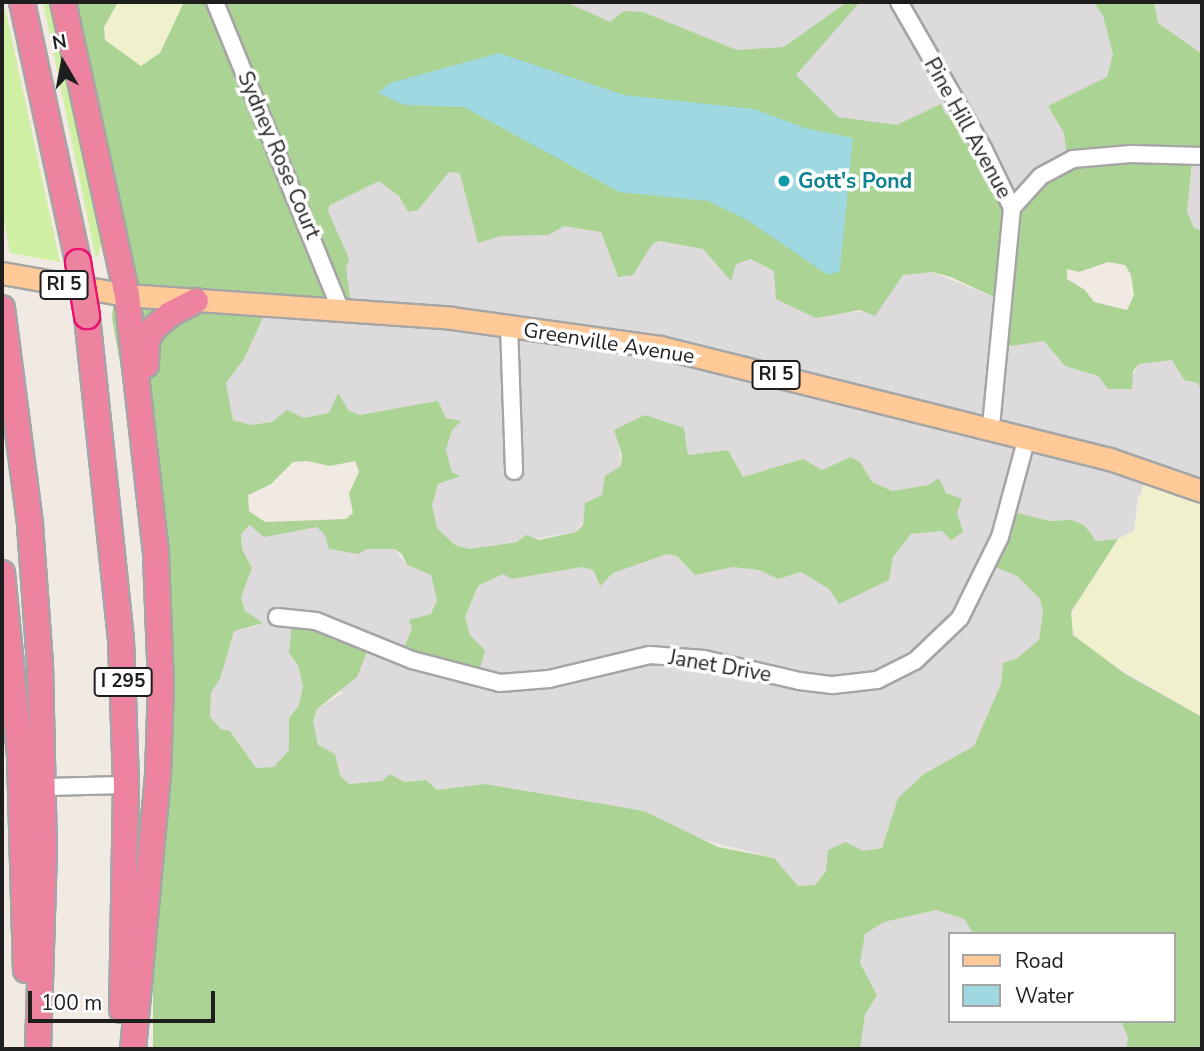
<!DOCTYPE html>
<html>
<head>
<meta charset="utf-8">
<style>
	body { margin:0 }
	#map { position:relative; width:1204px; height:1051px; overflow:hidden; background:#f0eae2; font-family:"Nunito Sans",sans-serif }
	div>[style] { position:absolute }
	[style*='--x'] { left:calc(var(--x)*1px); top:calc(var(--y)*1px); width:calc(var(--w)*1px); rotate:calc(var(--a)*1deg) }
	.residential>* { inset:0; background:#dcdada }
	.farmland>* { inset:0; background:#f0f0cc }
	.grass>* { inset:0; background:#cfefa3 }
	.forest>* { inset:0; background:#abd393 }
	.water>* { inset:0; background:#9fd8e1 }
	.roads { filter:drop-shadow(2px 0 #a5a5a5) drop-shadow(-2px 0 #a5a5a5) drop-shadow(0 2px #a5a5a5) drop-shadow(0 -2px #a5a5a5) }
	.minor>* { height:16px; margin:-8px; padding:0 8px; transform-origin:8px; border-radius:8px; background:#fff }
	.major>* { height:21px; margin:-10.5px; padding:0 10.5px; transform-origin:10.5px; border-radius:10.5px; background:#ffca98 }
	.highway>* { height:24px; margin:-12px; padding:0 12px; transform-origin:12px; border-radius:12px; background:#ee83a0 }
	.bridges { filter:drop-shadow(2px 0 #e9146f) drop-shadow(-2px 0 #e9146f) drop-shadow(0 2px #e9146f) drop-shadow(0 -2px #e9146f) }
	.highway-bridge>* { height:24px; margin:-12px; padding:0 12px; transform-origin:12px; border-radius:12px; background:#ee83a0 }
	.dots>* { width:19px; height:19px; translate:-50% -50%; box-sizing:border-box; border:4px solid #fff; border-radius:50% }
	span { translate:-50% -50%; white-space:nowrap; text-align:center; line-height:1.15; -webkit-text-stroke:7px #fff; paint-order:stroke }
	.shield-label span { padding:2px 5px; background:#fff; border:2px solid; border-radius:5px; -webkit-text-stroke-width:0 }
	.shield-label { font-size:19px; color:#1e1e1e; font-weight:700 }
	.street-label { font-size:21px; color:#1e1e1e }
	.culture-label { font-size:21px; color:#0d838f; font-weight:700 }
	.left { translate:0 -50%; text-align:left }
	.frame { position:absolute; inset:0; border:4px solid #1e1e1e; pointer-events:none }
	.legend { position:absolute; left:948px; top:932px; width:228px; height:91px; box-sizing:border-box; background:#fff; border:2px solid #a5a5a5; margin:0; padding:9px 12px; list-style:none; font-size:21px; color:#1e1e1e }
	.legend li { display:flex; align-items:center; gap:14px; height:35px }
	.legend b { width:35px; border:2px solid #a5a5a5 }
	.north { position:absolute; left:28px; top:28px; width:70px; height:70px; -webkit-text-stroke:5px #fff; paint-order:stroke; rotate:350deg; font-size:19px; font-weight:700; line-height:28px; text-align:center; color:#1e1e1e }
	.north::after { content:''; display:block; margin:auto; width:24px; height:32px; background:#1e1e1e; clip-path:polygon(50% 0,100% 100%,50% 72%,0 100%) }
	.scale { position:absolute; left:28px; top:991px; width:187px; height:32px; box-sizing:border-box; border:4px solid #1e1e1e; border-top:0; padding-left:9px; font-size:21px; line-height:24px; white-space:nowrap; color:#1e1e1e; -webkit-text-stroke:5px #fff; paint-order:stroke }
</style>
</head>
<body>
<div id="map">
	<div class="residential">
		<i style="clip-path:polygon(504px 2px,1094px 2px,1103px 16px,1113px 54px,1107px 78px,1048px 106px,1065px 133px,1069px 163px,1017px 205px,955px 110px,922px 130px,800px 113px,742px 52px,643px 12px,620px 16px,599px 29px)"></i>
		<i style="clip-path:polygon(1154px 2px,1202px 2px,1202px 54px,1158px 23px)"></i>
		<i style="clip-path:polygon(1202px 160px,1202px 231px,1194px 229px,1187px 212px,1192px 162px)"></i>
		<i style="clip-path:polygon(449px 172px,476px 173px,502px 236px,568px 219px,600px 229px,617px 275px,633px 275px,653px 243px,666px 240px,699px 245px,731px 280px,736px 264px,756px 258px,772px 266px,778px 285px,776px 299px,820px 315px,869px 311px,903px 275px,932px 272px,996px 298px,1011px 346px,1044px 340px,1065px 366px,1098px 376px,1108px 389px,1126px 387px,1139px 364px,1172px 360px,1184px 380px,1199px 383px,1202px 392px,1202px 490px,1138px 495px,1134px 531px,1118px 539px,1096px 541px,1072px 520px,1049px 521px,1010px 512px,1017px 576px,1040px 599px,1043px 612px,1039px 641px,1016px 659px,1003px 663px,1001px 684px,974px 746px,924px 774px,898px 798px,882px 848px,863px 851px,846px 842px,815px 885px,798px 886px,774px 858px,485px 784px,437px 790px,426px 780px,403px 782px,391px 774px,382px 781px,349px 784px,340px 775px,335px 754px,318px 745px,313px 721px,317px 709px,343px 693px,289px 653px,298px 665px,303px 686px,299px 705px,289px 718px,289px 750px,274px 767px,256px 768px,230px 731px,221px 729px,210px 718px,211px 692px,220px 679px,234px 631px,260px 625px,245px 611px,241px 597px,252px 568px,242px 549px,241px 534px,251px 525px,317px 527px,358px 554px,367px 549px,394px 549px,407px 565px,431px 575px,437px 600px,431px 614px,412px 629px,401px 656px,485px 650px,470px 635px,465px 617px,478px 586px,503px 574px,512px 579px,582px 567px,593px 570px,599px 586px,613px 573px,667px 554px,677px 556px,695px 575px,733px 567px,759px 570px,778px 579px,801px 572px,829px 589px,889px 580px,893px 557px,911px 534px,942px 531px,946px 493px,929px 485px,892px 491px,872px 482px,861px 463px,851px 457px,822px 470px,802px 460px,743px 477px,728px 450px,688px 455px,684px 428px,645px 415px,618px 435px,621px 466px,576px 532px,469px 549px,455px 545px,437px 528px,432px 505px,438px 484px,452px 472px,446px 450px,452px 430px,397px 409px,360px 415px,336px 406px,329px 413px,304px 418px,287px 410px,272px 422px,251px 425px,233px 420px,226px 383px,244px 359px,266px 311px,351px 303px,340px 243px,328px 211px,341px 178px,380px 181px,399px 196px,408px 212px,418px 210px)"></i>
		<i style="clip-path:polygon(936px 910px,964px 919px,974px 934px,950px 934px,950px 1021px,1121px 1021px,1128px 1038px,1126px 1049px,860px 1049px,865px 1015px,877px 995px,860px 963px,865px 934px,884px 922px)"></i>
	</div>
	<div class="farmland">
		<i style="clip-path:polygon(118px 2px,184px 2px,160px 53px,141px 66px,105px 40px,104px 28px)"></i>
		<i style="clip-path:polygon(1146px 470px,1202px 490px,1202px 717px,1081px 644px,1069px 623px,1082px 591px,1118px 539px,1134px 531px)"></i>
	</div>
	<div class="grass">
		<i style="clip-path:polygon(2px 2px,7px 17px,60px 262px,10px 253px,2px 209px)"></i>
		<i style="clip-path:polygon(43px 2px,53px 2px,104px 238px,96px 259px)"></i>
	</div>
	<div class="forest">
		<i style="clip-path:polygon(evenodd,61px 2px,118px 2px,104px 27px,105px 40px,141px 66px,160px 53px,184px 2px,566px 2px,610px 22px,624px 11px,643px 12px,737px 50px,784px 47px,847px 2px,860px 2px,796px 75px,838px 117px,897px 125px,941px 104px,946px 115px,955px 110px,1013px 202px,1068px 162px,1064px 133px,1048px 106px,1107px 77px,1113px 54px,1103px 16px,1094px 2px,1154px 2px,1158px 23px,1202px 54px,1202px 160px,1192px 162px,1187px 212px,1194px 228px,1202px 231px,1202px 392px,1198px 383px,1184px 380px,1172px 360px,1139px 364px,1133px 371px,1132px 389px,1108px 389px,1098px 376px,1065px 366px,1044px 341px,1011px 346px,999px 342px,996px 298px,951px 277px,932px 272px,903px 275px,875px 316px,860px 310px,816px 318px,776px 299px,774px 271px,751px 259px,736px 264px,731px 281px,703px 249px,660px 241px,653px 243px,633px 275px,618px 277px,601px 232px,564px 226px,548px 235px,501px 236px,478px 243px,460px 173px,449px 172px,418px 210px,408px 212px,399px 196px,379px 181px,330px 205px,328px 211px,349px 259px,346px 268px,351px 303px,266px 311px,244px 359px,226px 383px,233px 420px,251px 425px,272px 422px,287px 410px,304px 418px,329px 413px,338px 393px,349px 411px,360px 415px,438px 401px,446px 418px,461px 421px,452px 430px,446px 450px,452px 472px,460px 476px,438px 484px,432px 505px,437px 528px,455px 545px,469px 549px,517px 542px,526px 535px,539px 540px,576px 532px,583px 525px,585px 503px,602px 495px,605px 476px,621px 466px,622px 455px,614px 430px,645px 415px,684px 428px,688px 455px,728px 450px,743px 477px,803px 459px,822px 470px,851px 457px,861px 463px,872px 482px,892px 491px,929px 485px,939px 478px,946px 493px,962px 499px,957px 513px,963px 532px,951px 540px,942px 531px,911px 534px,893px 557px,889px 580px,839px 604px,829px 589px,801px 572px,778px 579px,759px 570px,733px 567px,695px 575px,677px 556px,667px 554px,613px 573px,600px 586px,593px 570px,582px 567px,512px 579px,503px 574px,478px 586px,465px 617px,470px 635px,485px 650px,476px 682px,400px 656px,412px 629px,409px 620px,431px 614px,437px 600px,431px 575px,407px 565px,402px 554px,394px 549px,367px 549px,358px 554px,329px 549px,325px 535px,317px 527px,264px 537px,250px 525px,241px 534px,242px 549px,252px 568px,241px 597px,245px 611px,263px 623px,234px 631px,220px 679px,211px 692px,210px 717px,221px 729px,230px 731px,256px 768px,274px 767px,289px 750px,289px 718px,299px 705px,303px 686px,298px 665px,289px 653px,292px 624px,312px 626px,368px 649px,357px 677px,317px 709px,313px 721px,318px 745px,335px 754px,340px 775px,349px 784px,382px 781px,390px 774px,404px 782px,426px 780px,437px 790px,485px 784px,644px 811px,718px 847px,774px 858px,798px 886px,815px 885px,826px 871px,828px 850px,846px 842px,863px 851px,882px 848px,898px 798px,924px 774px,974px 746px,1001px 684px,1003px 663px,1016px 659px,1039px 640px,1043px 612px,1040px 599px,1017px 576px,993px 566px,1010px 511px,1049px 521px,1072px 520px,1084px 525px,1096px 541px,1118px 539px,1071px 612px,1073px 635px,1124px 673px,1202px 717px,1202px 1049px,1126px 1049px,1128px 1038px,1121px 1021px,1174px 1021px,1174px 934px,974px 934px,964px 919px,936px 910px,884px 922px,865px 934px,860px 963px,877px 995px,865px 1015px,860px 1049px,153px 1049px,153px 910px,160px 890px,161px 835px,140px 477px,112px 318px,115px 286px,61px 2px,1108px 262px,1125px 265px,1131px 275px,1134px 295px,1127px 310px,1094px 302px,1085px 290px,1067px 279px,1067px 269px,1079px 272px,1108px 262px,61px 2px,307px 461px,330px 466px,355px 461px,359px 472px,349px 493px,353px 513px,346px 519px,265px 522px,249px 511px,248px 495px,271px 484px,293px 462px,307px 461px)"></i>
	</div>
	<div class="water">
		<i style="clip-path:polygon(499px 53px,624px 95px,754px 109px,805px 128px,853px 138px,840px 271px,828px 275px,747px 220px,708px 201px,619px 192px,464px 107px,404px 105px,378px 93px,390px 83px)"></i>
	</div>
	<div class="roads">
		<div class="minor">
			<i style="--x:215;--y:2;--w:333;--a:67.8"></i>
			<i style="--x:899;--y:2;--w:171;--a:60.1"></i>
			<i style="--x:984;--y:150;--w:64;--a:64.2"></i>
			<i style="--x:1012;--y:208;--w:221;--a:95.5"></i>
			<i style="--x:1012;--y:208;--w:43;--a:-47.8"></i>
			<i style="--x:1041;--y:176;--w:36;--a:-28"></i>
			<i style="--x:1073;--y:159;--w:58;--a:-4.9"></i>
			<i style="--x:1131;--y:154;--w:71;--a:1.6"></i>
			<i style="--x:509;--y:326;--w:145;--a:88"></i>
			<i style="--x:277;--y:617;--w:39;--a:6"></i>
			<i style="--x:316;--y:621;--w:104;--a:22.1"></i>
			<i style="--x:412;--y:660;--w:91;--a:14.6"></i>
			<i style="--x:500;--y:683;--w:49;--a:-4.7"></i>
			<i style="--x:549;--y:679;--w:104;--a:-13.4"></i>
			<i style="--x:650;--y:655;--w:54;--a:4.2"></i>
			<i style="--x:704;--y:659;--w:98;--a:13"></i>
			<i style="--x:799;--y:681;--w:34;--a:7"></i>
			<i style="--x:833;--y:685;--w:44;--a:-6.5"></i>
			<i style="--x:877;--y:680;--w:42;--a:-26.6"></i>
			<i style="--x:915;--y:661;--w:62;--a:-43.7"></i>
			<i style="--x:960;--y:618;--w:90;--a:-63.7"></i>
			<i style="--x:1000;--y:537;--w:104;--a:-74.9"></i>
			<i style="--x:44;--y:787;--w:82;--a:-1.4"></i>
		</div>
		<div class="major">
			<i style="--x:2;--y:273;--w:127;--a:10"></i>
			<i style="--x:127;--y:295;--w:326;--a:4"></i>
			<i style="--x:452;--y:318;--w:210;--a:7.9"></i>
			<i style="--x:660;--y:347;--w:464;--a:14"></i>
			<i style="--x:1110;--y:459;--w:97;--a:19.2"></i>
		</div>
		<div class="highway">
			<i style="--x:22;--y:2;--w:266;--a:77.8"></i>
			<i style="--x:63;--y:2;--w:300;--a:77.7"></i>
			<i style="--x:127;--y:295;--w:262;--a:83.6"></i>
			<i style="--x:156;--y:555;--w:130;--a:87.8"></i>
			<i style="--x:161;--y:685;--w:90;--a:91.9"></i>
			<i style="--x:158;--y:775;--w:275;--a:95.2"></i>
			<i style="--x:2;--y:308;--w:219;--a:82.6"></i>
			<i style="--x:30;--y:525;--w:138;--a:85.9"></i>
			<i style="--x:40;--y:663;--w:185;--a:88.8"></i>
			<i style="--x:44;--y:848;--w:201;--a:91.7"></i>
			<i style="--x:87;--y:316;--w:326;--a:84"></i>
			<i style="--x:121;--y:640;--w:145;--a:88"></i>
			<i style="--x:126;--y:785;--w:225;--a:91"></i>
			<i style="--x:146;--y:365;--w:24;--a:-88"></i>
			<i style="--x:147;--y:341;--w:13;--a:-63"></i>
			<i style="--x:153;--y:329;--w:23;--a:-41"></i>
			<i style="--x:170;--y:314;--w:29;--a:-27"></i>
			<i style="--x:2;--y:573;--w:185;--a:84.4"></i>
			<i style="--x:20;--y:757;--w:213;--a:88.4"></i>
		</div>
	</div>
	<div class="bridges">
		<div class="highway-bridge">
			<i style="--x:78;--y:262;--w:55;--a:80.5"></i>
		</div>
	</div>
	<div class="dots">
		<i style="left:784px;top:181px;background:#0f9aa8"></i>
	</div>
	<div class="shield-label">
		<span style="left:64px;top:285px">RI 5</span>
		<span style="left:776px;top:375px">RI 5</span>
		<span style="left:123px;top:682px">I 295</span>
	</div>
	<div class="street-label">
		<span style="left:968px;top:128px;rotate:61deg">Pine Hill Avenue</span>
		<span style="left:279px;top:155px;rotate:67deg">Sydney Rose Court</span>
		<span style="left:609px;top:343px;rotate:9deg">Greenville Avenue</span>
		<span style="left:720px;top:666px;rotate:10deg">Janet Drive</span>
	</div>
	<div class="culture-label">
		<span class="left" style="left:798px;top:181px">Gott's Pond</span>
	</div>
	<div class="frame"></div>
	<ul class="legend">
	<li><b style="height:9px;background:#ffca98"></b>Road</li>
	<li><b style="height:19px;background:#9fd8e1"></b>Water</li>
	</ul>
	<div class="north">N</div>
	<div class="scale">100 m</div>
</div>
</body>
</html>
